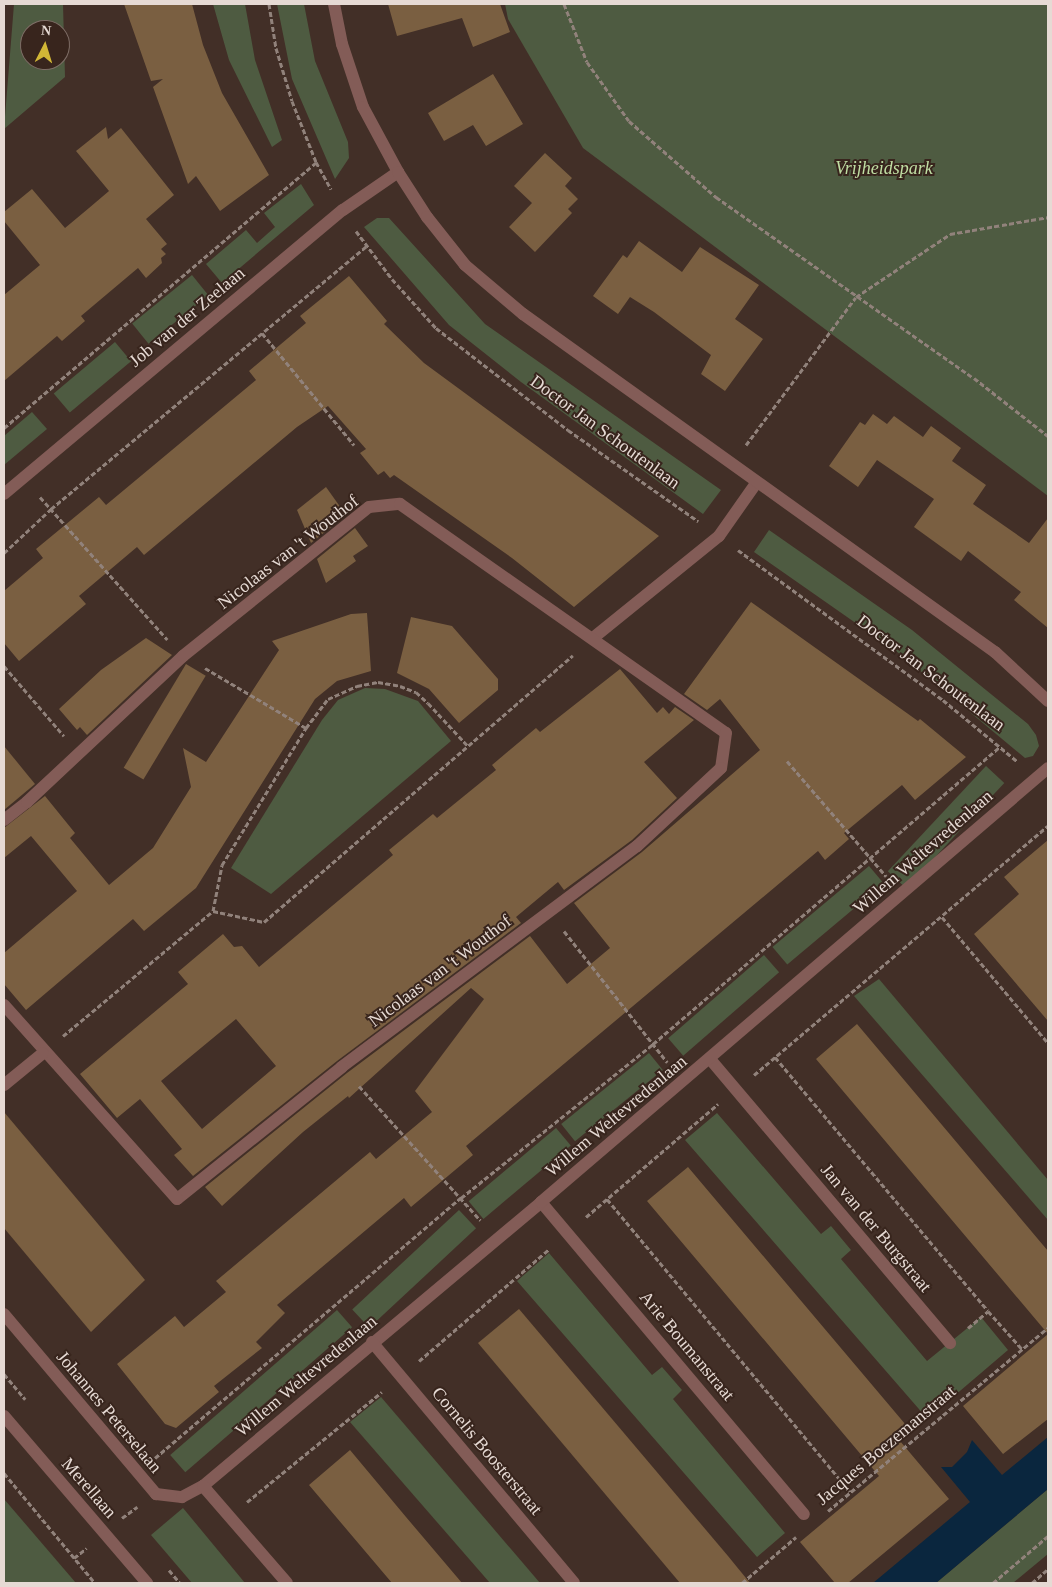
<!DOCTYPE html>
<html>
<head>
<meta charset="utf-8">
<style>
	body { margin:0 }
	#map { position:relative; width:1052px; height:1587px; overflow:hidden; background:#422f27; font-family:Georgia,serif }
	div>[style] { position:absolute }
	[style*='--x'] { left:calc(var(--x)*1px); top:calc(var(--y)*1px); width:calc(var(--w)*1px); rotate:calc(var(--a)*1deg) }
	.green>* { inset:0; background:#4e5b41; transform-origin:0 0 }
	.water>* { inset:0; background:#0a263e }
	.building>* { inset:0; background:#7a5f41; transform-origin:0 0 }
	.path>* { height:3px; margin-top:-1.5px; transform-origin:0; background:repeating-linear-gradient(90deg,#91827b 0 5px,transparent 0 7.5px) }
	.minor>* { height:12px; margin:-6px; padding:0 6px; transform-origin:6px; border-radius:6px; background:#835c57 }
	.tertiary>* { height:12px; margin:-6px; padding:0 6px; transform-origin:6px; border-radius:6px; background:#835c57 }
	span { translate:-50% -50%; white-space:nowrap; text-align:center; line-height:1.15; -webkit-text-stroke:4px #38251d; paint-order:stroke }
	.park-label { font-size:18px; color:#c0dea3; font-style:italic }
	.street-label { font-size:18px; color:#e6dad4 }
	.frame { position:absolute; inset:0; border:5px solid #e6dad4; pointer-events:none }
	.north { position:absolute; left:20px; top:20px; width:50px; height:50px; box-sizing:border-box; background:#38251d; border:1px solid #7e6d66; border-radius:50%; rotate:5deg; font-size:14px; font-weight:700; line-height:20px; text-align:center; color:#e6dad4 }
	.north::after { content:''; display:block; margin:auto; width:18px; height:22px; background:#d2b736; clip-path:polygon(50% 0,100% 100%,50% 72%,0 100%) }
</style>
</head>
<body>
<div id="map">
	<div class="green">
		<i style="clip-path:polygon(evenodd,14px 4px,63px 4px,65px 77px,4px 129px,14px 4px,30px 30px,60px 30px,60px 60px,30px 60px,30px 30px)"></i>
		<i style="clip-path:polygon(213px 4px,245px 4px,255px 60px,282px 140px,272px 147px,229px 60px)"></i>
		<i style="clip-path:polygon(277px 4px,304px 4px,315px 61px,348px 142px,349px 158px,335px 179px,292px 79px)"></i>
		<i style="clip-path:polygon(505px 4px,1048px 4px,1048px 496px,583px 148px,508px 19px)"></i>
		<i style="clip-path:polygon(301px 184px,314px 205px,222px 283px,206px 264px,246px 230px,257px 243px,275px 227px,264px 213px)"></i>
		<i style="clip-path:polygon(377px 218px,389px 218px,485px 324px,721px 490px,703px 514px,521px 382px,449px 325px,364px 227px)"></i>
		<i style="left:192px;top:275px;width:26px;height:77px;rotate:51deg"></i>
		<i style="left:115px;top:342px;width:25px;height:80px;rotate:50deg"></i>
		<i style="clip-path:polygon(32px 412px,47px 429px,4px 465px,4px 436px)"></i>
		<i style="clip-path:polygon(769px 530px,912px 630px,1028px 724px,1036px 735px,1039px 746px,1033px 756px,1025px 758px,900px 654px,754px 552px)"></i>
		<i style="clip-path:polygon(365px 688px,385px 689px,418px 701px,451px 741px,271px 894px,231px 868px,322px 720px,338px 700px)"></i>
		<i style="left:986px;top:766px;width:25px;height:144px;rotate:43deg"></i>
		<i style="left:869px;top:866px;width:23px;height:126px;rotate:50deg"></i>
		<i style="left:764px;top:955px;width:23px;height:127px;rotate:49deg"></i>
		<i style="clip-path:polygon(879px 979px,1048px 1180px,1048px 1220px,854px 996px)"></i>
		<i style="left:649px;top:1053px;width:22px;height:113px;rotate:51deg"></i>
		<i style="clip-path:polygon(717px 1113px,821px 1234px,831px 1226px,851px 1250px,841px 1259px,927px 1361px,981px 1317px,1008px 1350px,940px 1408px,925px 1416px,685px 1140px)"></i>
		<i style="left:556px;top:1128px;width:23px;height:114px;rotate:50deg"></i>
		<i style="left:459px;top:1210px;width:25px;height:146px;rotate:47deg"></i>
		<i style="clip-path:polygon(549px 1253px,652px 1375px,662px 1367px,682px 1390px,673px 1399px,785px 1533px,757px 1557px,517px 1281px)"></i>
		<i style="left:337px;top:1310px;width:23px;height:221px;rotate:49deg"></i>
		<i style="clip-path:polygon(381px 1397px,540px 1583px,490px 1583px,350px 1422px)"></i>
		<i style="clip-path:polygon(1048px 1489px,1048px 1554px,1013px 1583px,936px 1583px)"></i>
		<i style="clip-path:polygon(4px 1499px,76px 1583px,4px 1583px)"></i>
		<i style="clip-path:polygon(183px 1508px,245px 1583px,192px 1583px,151px 1535px)"></i>
	</div>
	<div class="water">
		<i style="clip-path:polygon(1048px 1437px,1048px 1489px,936px 1583px,873px 1583px,970px 1502px,941px 1467px,952px 1467px,967px 1452px,972px 1440px,1002px 1475px)"></i>
	</div>
	<div class="building">
		<i style="clip-path:polygon(124px 4px,192px 4px,203px 45px,222px 93px,269px 175px,220px 211px,196px 176px,188px 184px,153px 87px,163px 79px,151px 81px)"></i>
		<i style="clip-path:polygon(388px 4px,500px 4px,510px 32px,473px 47px,462px 18px,397px 36px)"></i>
		<i style="clip-path:polygon(493px 74px,523px 124px,486px 146px,473px 125px,444px 141px,428px 113px)"></i>
		<i style="clip-path:polygon(106px 127px,108px 139px,121px 128px,174px 195px,146px 219px,167px 244px,161px 249px,166px 254px,161px 258px,162px 263px,146px 278px,138px 268px,81px 316px,85px 321px,62px 341px,57px 336px,4px 381px,4px 295px,40px 265px,4px 221px,4px 212px,32px 189px,65px 228px,89px 208px,109px 191px,76px 151px)"></i>
		<i style="clip-path:polygon(545px 153px,572px 178px,565px 186px,578px 199px,568px 209px,572px 213px,535px 252px,509px 227px,532px 203px,514px 186px)"></i>
		<i style="clip-path:polygon(639px 241px,682px 272px,700px 247px,759px 285px,735px 319px,763px 339px,725px 391px,701px 374px,711px 355px,654px 312px,630px 297px,618px 314px,593px 296px,623px 255px,627px 258px)"></i>
		<i style="clip-path:polygon(349px 276px,387px 321px,384px 324px,424px 363px,659px 536px,574px 607px,512px 558px,394px 475px,390px 478px,384px 471px,378px 475px,360px 453px,366px 449px,328px 406px,297px 427px,144px 555px,137px 547px,79px 596px,86px 604px,19px 661px,4px 643px,4px 591px,43px 558px,36px 549px,99px 497px,106px 505px,256px 380px,249px 371px,306px 323px,300px 316px)"></i>
		<i style="clip-path:polygon(873px 414px,887px 424px,894px 416px,923px 437px,931px 426px,961px 448px,952px 461px,986px 485px,973px 504px,1029px 543px,1048px 518px,1048px 628px,1014px 600px,1021px 592px,968px 551px,961px 561px,914px 527px,934px 499px,877px 460px,858px 487px,829px 466px,860px 422px,865px 425px)"></i>
		<i style="clip-path:polygon(326px 487px,346px 515px,311px 543px,297px 510px)"></i>
		<i style="clip-path:polygon(355px 528px,368px 546px,353px 556px,356px 561px,326px 583px,317px 559px)"></i>
		<i style="clip-path:polygon(751px 602px,918px 721px,920px 719px,966px 757px,915px 800px,902px 785px,844px 833px,849px 839px,825px 860px,818px 851px,466px 1146px,473px 1155px,411px 1207px,404px 1198px,277px 1305px,285px 1313px,256px 1342px,262px 1348px,214px 1386px,219px 1392px,176px 1428px,165px 1424px,117px 1364px,175px 1316px,184px 1327px,226px 1292px,216px 1281px,370px 1152px,376px 1159px,432px 1112px,415px 1091px,484px 999px,471px 988px,349px 1098px,348px 1096px,303px 1132px,222px 1206px,205px 1187px,347px 1073px,530px 936px,567px 984px,610px 948px,574px 903px,642px 852px,760px 750px,720px 699px,707px 710px,684px 694px)"></i>
		<i style="clip-path:polygon(367px 613px,371px 671px,337px 681px,315px 699px,196px 888px,144px 931px,133px 919px,26px 1010px,4px 984px,4px 953px,77px 891px,31px 836px,4px 858px,4px 828px,45px 796px,75px 833px,70px 838px,109px 885px,153px 848px,191px 787px,183px 748px,206px 762px,279px 650px,272px 641px,351px 614px)"></i>
		<i style="clip-path:polygon(411px 617px,452px 626px,498px 679px,498px 690px,459px 723px,429px 689px,397px 673px)"></i>
		<i style="clip-path:polygon(146px 638px,172px 655px,87px 735px,80px 727px,77px 730px,59px 709px,101px 670px)"></i>
		<i style="left:186px;top:664px;width:23px;height:121px;rotate:31deg"></i>
		<i style="clip-path:polygon(evenodd,620px 669px,657px 713px,663px 707px,669px 714px,675px 707px,694px 720px,644px 762px,677px 798px,632px 840px,564px 890px,558px 882px,516px 917px,521px 923px,337px 1061px,193px 1176px,174px 1155px,182px 1149px,140px 1099px,117px 1118px,80px 1074px,188px 984px,178px 972px,223px 934px,234px 947px,242px 946px,259px 967px,393px 855px,389px 850px,433px 814px,437px 818px,496px 770px,492px 765px,536px 728px,540px 732px,620px 669px,236px 1019px,276px 1066px,202px 1129px,161px 1081px,236px 1019px)"></i>
		<i style="clip-path:polygon(4px 746px,35px 784px,4px 810px)"></i>
		<i style="clip-path:polygon(1048px 840px,1048px 1021px,974px 934px,1019px 894px,1004px 877px)"></i>
		<i style="clip-path:polygon(857px 1024px,1048px 1251px,1048px 1419px,1003px 1454px,963px 1406px,1048px 1334px,816px 1059px)"></i>
		<i style="clip-path:polygon(4px 1112px,145px 1280px,91px 1332px,4px 1228px)"></i>
		<i style="clip-path:polygon(688px 1167px,911px 1431px,900px 1441px,949px 1499px,848px 1583px,835px 1583px,800px 1542px,879px 1476px,647px 1201px)"></i>
		<i style="clip-path:polygon(519px 1309px,728px 1556px,750px 1583px,680px 1583px,478px 1343px)"></i>
		<i style="clip-path:polygon(350px 1450px,406px 1517px,462px 1583px,392px 1583px,309px 1485px)"></i>
	</div>
	<div class="path">
		<i style="--x:269;--y:4;--w:45;--a:81"></i>
		<i style="--x:276;--y:48;--w:55;--a:73.2"></i>
		<i style="--x:292;--y:101;--w:66;--a:68.5"></i>
		<i style="--x:316;--y:162;--w:31;--a:61"></i>
		<i style="--x:564;--y:4;--w:62;--a:68.4"></i>
		<i style="--x:587;--y:62;--w:72;--a:54.6"></i>
		<i style="--x:629;--y:121;--w:116;--a:41.1"></i>
		<i style="--x:716;--y:197;--w:315;--a:35.1"></i>
		<i style="--x:974;--y:378;--w:94;--a:38.1"></i>
		<i style="--x:356;--y:231;--w:60;--a:53.1"></i>
		<i style="--x:392;--y:279;--w:66;--a:48.1"></i>
		<i style="--x:436;--y:328;--w:167;--a:37.7"></i>
		<i style="--x:568;--y:430;--w:159;--a:35"></i>
		<i style="--x:262;--y:333;--w:145;--a:50.6"></i>
		<i style="--x:4;--y:428;--w:410;--a:-40.4"></i>
		<i style="--x:746;--y:445;--w:184;--a:-53.4"></i>
		<i style="--x:856;--y:297;--w:113;--a:-33.8"></i>
		<i style="--x:950;--y:234;--w:99;--a:-9.8"></i>
		<i style="--x:40;--y:497;--w:191;--a:48.2"></i>
		<i style="--x:738;--y:550;--w:254;--a:36.2"></i>
		<i style="--x:943;--y:700;--w:97;--a:39.6"></i>
		<i style="--x:4;--y:553;--w:64;--a:-43.1"></i>
		<i style="--x:51;--y:509;--w:411;--a:-39.8"></i>
		<i style="--x:4;--y:666;--w:92;--a:49.4"></i>
		<i style="--x:205;--y:668;--w:117;--a:30.7"></i>
		<i style="--x:787;--y:761;--w:152;--a:49.3"></i>
		<i style="--x:213;--y:911;--w:47;--a:-78.9"></i>
		<i style="--x:222;--y:865;--w:161;--a:-58.5"></i>
		<i style="--x:306;--y:728;--w:36;--a:-53"></i>
		<i style="--x:328;--y:699;--w:32;--a:-24"></i>
		<i style="--x:357;--y:686;--w:21;--a:-11"></i>
		<i style="--x:378;--y:682;--w:22;--a:10"></i>
		<i style="--x:400;--y:686;--w:17;--a:21"></i>
		<i style="--x:416;--y:692;--w:16;--a:43"></i>
		<i style="--x:428;--y:703;--w:59;--a:47.1"></i>
		<i style="--x:942;--y:917;--w:165;--a:49.9"></i>
		<i style="--x:564;--y:931;--w:167;--a:51.8"></i>
		<i style="--x:63;--y:1036;--w:195;--a:-39.8"></i>
		<i style="--x:213;--y:911;--w:52;--a:12.2"></i>
		<i style="--x:264;--y:922;--w:408;--a:-40.8"></i>
		<i style="--x:775;--y:1057;--w:331;--a:50"></i>
		<i style="--x:754;--y:1075;--w:385;--a:-40.3"></i>
		<i style="--x:359;--y:1086;--w:181;--a:47.9"></i>
		<i style="--x:607;--y:1199;--w:381;--a:50.3"></i>
		<i style="--x:586;--y:1217;--w:174;--a:-40.6"></i>
		<i style="--x:968;--y:1328;--w:26;--a:-40"></i>
		<i style="--x:988;--y:1311;--w:51;--a:48.2"></i>
		<i style="--x:419;--y:1361;--w:172;--a:-40.7"></i>
		<i style="--x:4;--y:1374;--w:33;--a:50"></i>
		<i style="--x:155;--y:1458;--w:402;--a:-40.4"></i>
		<i style="--x:461;--y:1198;--w:246;--a:-38.7"></i>
		<i style="--x:653;--y:1044;--w:457;--a:-40.6"></i>
		<i style="--x:4;--y:1473;--w:143;--a:50.4"></i>
		<i style="--x:247;--y:1502;--w:174;--a:-39.2"></i>
		<i style="--x:828;--y:1511;--w:286;--a:-39.8"></i>
		<i style="--x:122;--y:1518;--w:19;--a:-36"></i>
		<i style="--x:74;--y:1558;--w:16;--a:-38"></i>
		<i style="--x:169;--y:1570;--w:17;--a:50"></i>
		<i style="--x:742;--y:1583;--w:71;--a:-40.4"></i>
		<i style="--x:993;--y:1583;--w:72;--a:-40.5"></i>
		<i style="--x:1032;--y:1583;--w:21;--a:-41"></i>
	</div>
	<div class="minor">
		<i style="--x:4;--y:494;--w:442;--a:-40"></i>
		<i style="--x:343;--y:210;--w:67;--a:-34.6"></i>
		<i style="--x:593;--y:638;--w:162;--a:-39"></i>
		<i style="--x:719;--y:536;--w:66;--a:-54.9"></i>
		<i style="--x:4;--y:820;--w:29;--a:-38"></i>
		<i style="--x:27;--y:802;--w:214;--a:-43.1"></i>
		<i style="--x:183;--y:656;--w:238;--a:-38.7"></i>
		<i style="--x:369;--y:507;--w:31;--a:-6"></i>
		<i style="--x:400;--y:504;--w:398;--a:35.1"></i>
		<i style="--x:726;--y:733;--w:35;--a:98"></i>
		<i style="--x:721;--y:768;--w:115;--a:137.1"></i>
		<i style="--x:637;--y:846;--w:369;--a:143.2"></i>
		<i style="--x:342;--y:1067;--w:211;--a:141.3"></i>
		<i style="--x:177;--y:1199;--w:260;--a:-131.7"></i>
		<i style="--x:710;--y:1059;--w:372;--a:49.8"></i>
		<i style="--x:4;--y:1085;--w:50;--a:-39.4"></i>
		<i style="--x:541;--y:1202;--w:408;--a:49.9"></i>
		<i style="--x:4;--y:1314;--w:236;--a:49.8"></i>
		<i style="--x:156;--y:1494;--w:26;--a:7"></i>
		<i style="--x:182;--y:1497;--w:24;--a:-28"></i>
		<i style="--x:203;--y:1486;--w:441;--a:-40"></i>
		<i style="--x:541;--y:1202;--w:667;--a:-40.56"></i>
		<i style="--x:372;--y:1342;--w:314;--a:50"></i>
		<i style="--x:203;--y:1486;--w:128;--a:49.1"></i>
	</div>
	<div class="tertiary">
		<i style="--x:334;--y:4;--w:41;--a:78.7"></i>
		<i style="--x:342;--y:44;--w:66;--a:71.6"></i>
		<i style="--x:363;--y:107;--w:74;--a:61.7"></i>
		<i style="--x:398;--y:172;--w:54;--a:57.2"></i>
		<i style="--x:427;--y:217;--w:61;--a:51.6"></i>
		<i style="--x:465;--y:265;--w:76;--a:40.2"></i>
		<i style="--x:523;--y:314;--w:581;--a:35.61"></i>
		<i style="--x:995;--y:652;--w:72;--a:42.8"></i>
		<i style="--x:4;--y:1416;--w:220;--a:49.4"></i>
	</div>
	<div class="park-label">
		<span style="left:884px;top:168px">Vrijheidspark</span>
	</div>
	<div class="street-label">
		<span style="left:187px;top:317px;rotate:-40deg">Job van der Zeelaan</span>
		<span style="left:605px;top:432px;rotate:36deg">Doctor Jan Schoutenlaan</span>
		<span style="left:288px;top:552px;rotate:-38deg">Nicolaas van 't Wouthof</span>
		<span style="left:931px;top:673px;rotate:37deg">Doctor Jan Schoutenlaan</span>
		<span style="left:923px;top:852px;rotate:-41deg">Willem Weltevredenlaan</span>
		<span style="left:440px;top:971px;rotate:-37deg">Nicolaas van 't Wouthof</span>
		<span style="left:616px;top:1116px;rotate:-40deg">Willem Weltevredenlaan</span>
		<span style="left:876px;top:1228px;rotate:50deg">Jan van der Burgstraat</span>
		<span style="left:687px;top:1346px;rotate:50deg">Arie Boumanstraat</span>
		<span style="left:306px;top:1376px;rotate:-40deg">Willem Weltevredenlaan</span>
		<span style="left:109px;top:1412px;rotate:50deg">Johannes Peterselaan</span>
		<span style="left:886px;top:1445px;rotate:-40deg">Jacques Boezemanstraat</span>
		<span style="left:487px;top:1451px;rotate:50deg">Cornelis Boosterstraat</span>
		<span style="left:89px;top:1488px;rotate:49deg">Merellaan</span>
	</div>
	<div class="frame"></div>
	<div class="north">N</div>
</div>
</body>
</html>
